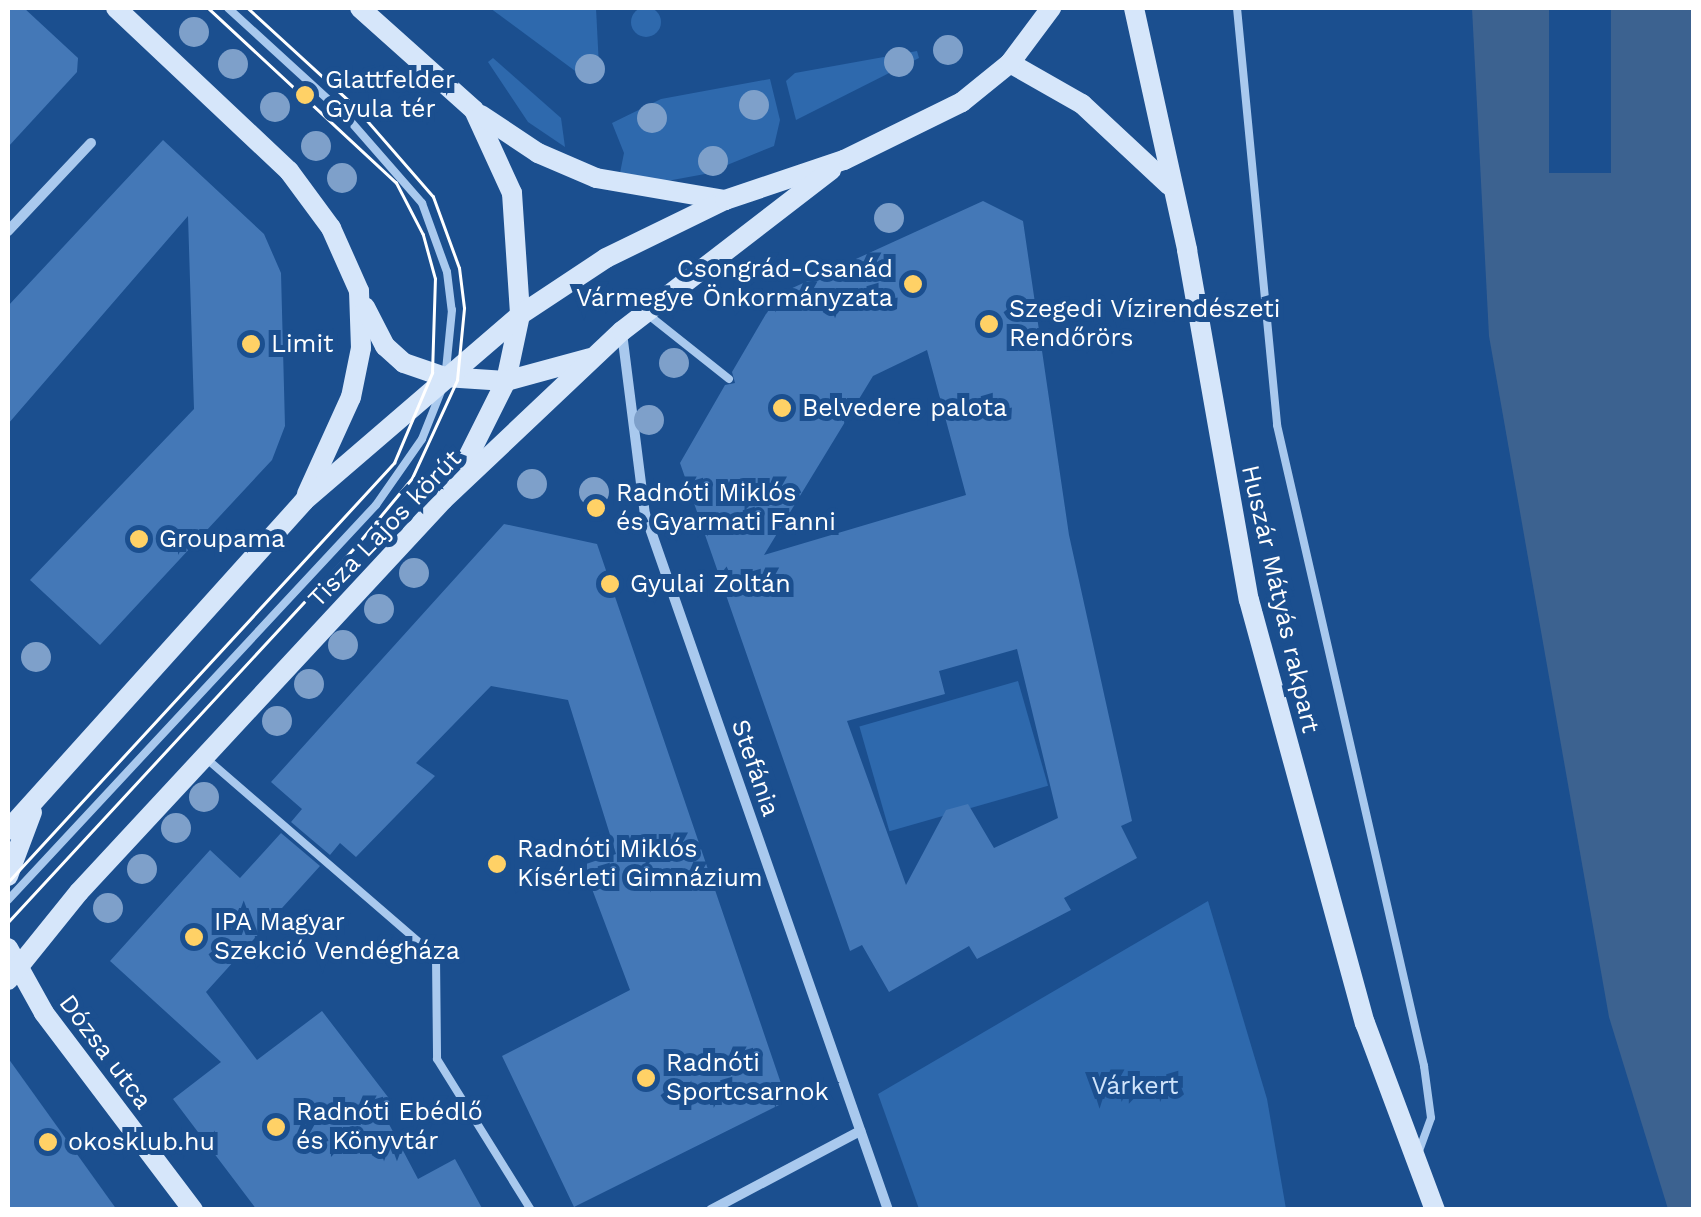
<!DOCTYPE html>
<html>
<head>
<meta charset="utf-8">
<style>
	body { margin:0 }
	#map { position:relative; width:1701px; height:1217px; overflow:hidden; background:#1b4f8f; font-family:"Work Sans",sans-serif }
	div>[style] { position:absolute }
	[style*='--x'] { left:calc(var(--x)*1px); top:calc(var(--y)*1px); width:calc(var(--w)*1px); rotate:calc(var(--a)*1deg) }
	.green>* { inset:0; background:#2e69ad; transform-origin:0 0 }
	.round { border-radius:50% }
	.water>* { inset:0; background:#3c6290 }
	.pier>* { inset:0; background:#1b4f8f; transform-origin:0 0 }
	.building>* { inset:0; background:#4478b7 }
	.lane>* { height:8px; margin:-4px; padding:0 4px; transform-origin:4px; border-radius:4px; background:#a9c9ee }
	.street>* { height:10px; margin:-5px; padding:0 5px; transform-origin:5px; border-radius:5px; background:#a9c9ee }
	.secondary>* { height:20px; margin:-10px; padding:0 10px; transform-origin:10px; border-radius:10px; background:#d6e6fa }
	.tram>* { height:2.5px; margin:-1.25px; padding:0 1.25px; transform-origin:1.25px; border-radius:1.25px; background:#fff }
	.trees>* { width:30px; height:30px; margin:-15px; border-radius:50%; background:#7ea0ca }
	.dots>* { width:28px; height:28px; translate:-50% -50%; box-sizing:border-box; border:5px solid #1b4f8f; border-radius:50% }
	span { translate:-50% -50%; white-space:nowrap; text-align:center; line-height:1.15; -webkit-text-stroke:10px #1b4f8f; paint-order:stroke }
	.poi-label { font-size:25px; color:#fff }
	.left { translate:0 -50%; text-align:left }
	.right { translate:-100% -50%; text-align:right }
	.street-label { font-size:25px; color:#fff }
	.park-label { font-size:25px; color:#cfe3fa }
	.frame { position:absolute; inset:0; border:10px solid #fff; pointer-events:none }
</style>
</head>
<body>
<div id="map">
	<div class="green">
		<i class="round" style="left:631px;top:7px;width:30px;height:30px"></i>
		<i style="clip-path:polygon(490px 8px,596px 8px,599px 67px,590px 82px)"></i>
		<i style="clip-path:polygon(917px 51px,919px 58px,796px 120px,786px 81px,795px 73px)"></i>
		<i style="clip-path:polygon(493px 58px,561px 118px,565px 147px,528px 122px,488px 62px)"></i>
		<i style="clip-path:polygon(770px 79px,780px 120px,774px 146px,705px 174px,667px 181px,620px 173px,624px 153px,612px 123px,661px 99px)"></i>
		<i style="left:1018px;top:681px;width:109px;height:165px;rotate:74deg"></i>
		<i style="clip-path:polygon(1208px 901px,1267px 1099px,1286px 1209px,919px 1209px,878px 1094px)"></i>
	</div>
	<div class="water">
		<i style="clip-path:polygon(1472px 8px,1693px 8px,1693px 1209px,1668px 1209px,1609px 1017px,1489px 336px)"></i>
	</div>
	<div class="pier">
		<i style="left:1549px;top:8px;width:62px;height:165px"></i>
	</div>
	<div class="building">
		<i style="clip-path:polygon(8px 8px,24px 8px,78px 58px,77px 72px,8px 147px)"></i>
		<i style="clip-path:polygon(163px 140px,264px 234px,281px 273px,285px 426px,272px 460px,100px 645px,30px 580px,194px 409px,188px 216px,8px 424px,8px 306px)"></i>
		<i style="clip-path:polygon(evenodd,983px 201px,1023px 221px,1069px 535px,1132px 821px,1121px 826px,1137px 858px,1064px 898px,1071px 910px,977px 959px,969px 946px,889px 992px,862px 945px,850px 951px,680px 463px,725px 385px,735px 383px,732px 372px,777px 295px,983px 201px,927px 350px,966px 495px,764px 555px,873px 376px,927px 350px,983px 201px,1017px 649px,1058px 818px,994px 848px,968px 804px,946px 810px,906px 885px,847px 721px,945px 694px,939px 671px,1017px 649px)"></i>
		<i style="clip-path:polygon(504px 524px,597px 544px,787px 1101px,574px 1207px,502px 1056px,630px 990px,583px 865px,616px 854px,568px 700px,491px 686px,416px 763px,435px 776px,356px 857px,340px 843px,330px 855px,291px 822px,302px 809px,271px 782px)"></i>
		<i style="clip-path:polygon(281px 833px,320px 866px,206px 992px,257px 1060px,322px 1011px,391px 1101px,381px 1109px,418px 1179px,455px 1159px,483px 1210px,257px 1210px,173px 1099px,221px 1062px,110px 961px,210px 850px,240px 878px)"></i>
		<i style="clip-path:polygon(8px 1058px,117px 1210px,8px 1210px)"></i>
	</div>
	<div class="lane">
		<i style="--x:228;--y:8;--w:159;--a:42.4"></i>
		<i style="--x:345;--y:115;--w:117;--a:48.8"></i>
		<i style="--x:422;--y:203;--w:73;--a:70.1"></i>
		<i style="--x:447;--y:272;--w:38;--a:83"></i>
		<i style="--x:452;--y:310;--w:60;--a:95.7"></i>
		<i style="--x:1237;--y:8;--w:419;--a:84.5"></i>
		<i style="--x:1277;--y:425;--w:658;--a:77.08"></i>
		<i style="--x:1424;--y:1066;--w:52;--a:82.3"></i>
		<i style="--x:1431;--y:1118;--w:35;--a:110"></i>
		<i style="--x:646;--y:313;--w:106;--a:38.5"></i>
		<i style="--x:208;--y:760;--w:301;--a:40.8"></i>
		<i style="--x:436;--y:957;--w:102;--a:89.4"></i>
		<i style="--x:437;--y:1059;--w:178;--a:58.1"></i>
		<i style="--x:8;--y:900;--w:540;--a:-47.03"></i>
		<i style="--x:376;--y:505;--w:80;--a:-55.1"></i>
		<i style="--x:422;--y:439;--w:54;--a:-68.2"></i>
	</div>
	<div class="street">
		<i style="--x:8;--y:231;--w:121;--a:-46.7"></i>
		<i style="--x:622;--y:333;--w:182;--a:82.8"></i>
		<i style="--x:645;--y:514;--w:737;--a:70.75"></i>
		<i style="--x:711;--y:1210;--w:169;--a:-27.9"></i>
	</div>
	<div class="secondary">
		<i style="--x:116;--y:8;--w:238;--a:43.3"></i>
		<i style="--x:289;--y:171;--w:71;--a:53.6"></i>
		<i style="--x:331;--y:228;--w:69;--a:66"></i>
		<i style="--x:359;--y:291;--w:57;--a:88"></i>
		<i style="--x:361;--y:348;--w:50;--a:101.5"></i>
		<i style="--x:351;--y:397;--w:107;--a:114.4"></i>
		<i style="--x:360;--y:8;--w:153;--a:41.8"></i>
		<i style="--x:474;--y:110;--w:91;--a:65.4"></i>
		<i style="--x:512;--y:193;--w:122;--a:86.2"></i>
		<i style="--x:520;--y:315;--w:67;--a:102"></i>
		<i style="--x:506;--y:381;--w:107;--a:116.6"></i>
		<i style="--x:1134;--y:8;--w:248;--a:77.6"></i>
		<i style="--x:1187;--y:250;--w:355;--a:80"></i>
		<i style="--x:1249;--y:600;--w:439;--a:74.7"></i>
		<i style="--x:1365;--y:1023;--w:200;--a:69.5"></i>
		<i style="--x:1010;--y:63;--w:83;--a:29.7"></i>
		<i style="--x:1082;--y:104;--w:119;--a:43"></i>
		<i style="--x:481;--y:115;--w:69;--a:33.7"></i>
		<i style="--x:538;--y:153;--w:63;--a:23.3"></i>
		<i style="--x:596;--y:178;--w:131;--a:9.7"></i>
		<i style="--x:365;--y:307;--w:44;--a:62.9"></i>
		<i style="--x:385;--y:346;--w:25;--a:42"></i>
		<i style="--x:404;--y:363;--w:43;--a:18.9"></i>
		<i style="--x:445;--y:377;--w:61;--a:3.8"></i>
		<i style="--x:506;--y:381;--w:87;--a:-15.3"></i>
		<i style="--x:8;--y:830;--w:443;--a:-48"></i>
		<i style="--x:304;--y:501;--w:285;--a:-40.7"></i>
		<i style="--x:520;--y:315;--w:103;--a:-33.5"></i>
		<i style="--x:606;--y:258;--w:132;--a:-26"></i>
		<i style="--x:725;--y:200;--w:126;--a:-18.6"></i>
		<i style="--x:844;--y:160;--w:131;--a:-26.2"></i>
		<i style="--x:962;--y:102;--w:62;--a:-39.1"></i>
		<i style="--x:1010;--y:63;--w:69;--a:-53.3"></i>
		<i style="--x:8;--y:876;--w:68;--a:-69.4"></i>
		<i style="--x:8;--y:948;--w:74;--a:61"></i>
		<i style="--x:44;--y:1013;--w:247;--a:52.9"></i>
		<i style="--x:8;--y:980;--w:113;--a:-51.1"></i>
		<i style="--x:79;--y:892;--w:535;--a:-47.12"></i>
		<i style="--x:443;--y:500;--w:246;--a:-43.4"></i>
		<i style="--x:622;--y:331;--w:264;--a:-37.6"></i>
	</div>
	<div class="tram">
		<i style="--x:8;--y:882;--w:570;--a:-47.35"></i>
		<i style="--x:394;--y:463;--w:98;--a:-67.1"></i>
		<i style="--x:432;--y:373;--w:94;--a:-88.2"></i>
		<i style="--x:435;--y:279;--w:46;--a:-105.3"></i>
		<i style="--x:423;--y:235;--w:59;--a:-117.4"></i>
		<i style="--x:396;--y:183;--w:257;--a:-137.1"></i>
		<i style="--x:8;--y:922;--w:511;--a:-47.22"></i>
		<i style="--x:355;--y:547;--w:89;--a:-50.4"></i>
		<i style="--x:412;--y:478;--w:108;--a:-65.3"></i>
		<i style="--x:457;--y:380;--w:72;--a:-84.4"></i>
		<i style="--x:464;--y:308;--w:40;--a:-97.1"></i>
		<i style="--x:459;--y:268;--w:76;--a:-110.1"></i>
		<i style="--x:433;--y:197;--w:122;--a:-131"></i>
		<i style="--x:353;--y:105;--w:144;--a:-137.5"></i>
	</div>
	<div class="trees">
		<i style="left:194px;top:32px"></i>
		<i style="left:948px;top:50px"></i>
		<i style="left:899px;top:62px"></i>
		<i style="left:233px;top:64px"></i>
		<i style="left:590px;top:69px"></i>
		<i style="left:754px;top:105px"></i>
		<i style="left:275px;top:107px"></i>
		<i style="left:652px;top:118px"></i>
		<i style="left:316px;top:146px"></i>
		<i style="left:713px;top:161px"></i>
		<i style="left:342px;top:178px"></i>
		<i style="left:889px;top:218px"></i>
		<i style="left:674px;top:363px"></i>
		<i style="left:649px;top:420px"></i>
		<i style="left:532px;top:484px"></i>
		<i style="left:594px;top:492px"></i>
		<i style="left:414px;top:573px"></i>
		<i style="left:379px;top:609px"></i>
		<i style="left:343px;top:645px"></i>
		<i style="left:36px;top:657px"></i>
		<i style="left:309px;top:684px"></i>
		<i style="left:277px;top:721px"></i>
		<i style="left:204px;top:797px"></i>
		<i style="left:176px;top:828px"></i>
		<i style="left:142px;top:869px"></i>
		<i style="left:108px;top:908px"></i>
	</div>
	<div class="dots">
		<i style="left:305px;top:95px;background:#ffd166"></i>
		<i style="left:913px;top:284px;background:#ffd166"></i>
		<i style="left:989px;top:324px;background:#ffd166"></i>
		<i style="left:251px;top:344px;background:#ffd166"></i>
		<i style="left:782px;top:408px;background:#ffd166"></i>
		<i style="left:596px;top:508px;background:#ffd166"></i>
		<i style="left:139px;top:539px;background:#ffd166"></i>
		<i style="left:610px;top:584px;background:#ffd166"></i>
		<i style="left:497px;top:864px;background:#ffd166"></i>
		<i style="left:194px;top:937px;background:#ffd166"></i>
		<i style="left:646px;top:1078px;background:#ffd166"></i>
		<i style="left:276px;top:1127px;background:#ffd166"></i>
		<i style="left:48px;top:1142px;background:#ffd166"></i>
	</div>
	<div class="poi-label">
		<span class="left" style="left:325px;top:95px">Glattfelder<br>Gyula tér</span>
		<span class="right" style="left:893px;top:284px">Csongrád-Csanád<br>Vármegye Önkormányzata</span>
		<span class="left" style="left:1009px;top:324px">Szegedi Vízirendészeti<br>Rendőrörs</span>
		<span class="left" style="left:271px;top:344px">Limit</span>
		<span class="left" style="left:802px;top:408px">Belvedere palota</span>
		<span class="left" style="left:616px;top:508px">Radnóti Miklós<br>és Gyarmati Fanni</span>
		<span class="left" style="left:159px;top:539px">Groupama</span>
		<span class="left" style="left:630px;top:584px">Gyulai Zoltán</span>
		<span class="left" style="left:517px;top:864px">Radnóti Miklós<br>Kísérleti Gimnázium</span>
		<span class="left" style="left:214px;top:937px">IPA Magyar<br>Szekció Vendégháza</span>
		<span class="left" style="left:666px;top:1078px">Radnóti<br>Sportcsarnok</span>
		<span class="left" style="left:296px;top:1127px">Radnóti Ebédlő<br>és Könyvtár</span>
		<span class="left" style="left:68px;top:1142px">okosklub.hu</span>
	</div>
	<div class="street-label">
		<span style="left:385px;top:529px;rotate:-46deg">Tisza Lajos körút</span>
		<span style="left:1280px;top:599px;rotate:77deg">Huszár Mátyás rakpart</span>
		<span style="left:755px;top:768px;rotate:71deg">Stefánia</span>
		<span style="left:105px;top:1052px;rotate:53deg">Dózsa utca</span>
	</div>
	<div class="park-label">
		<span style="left:1135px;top:1086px">Várkert</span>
	</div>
	<div class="frame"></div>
</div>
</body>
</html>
